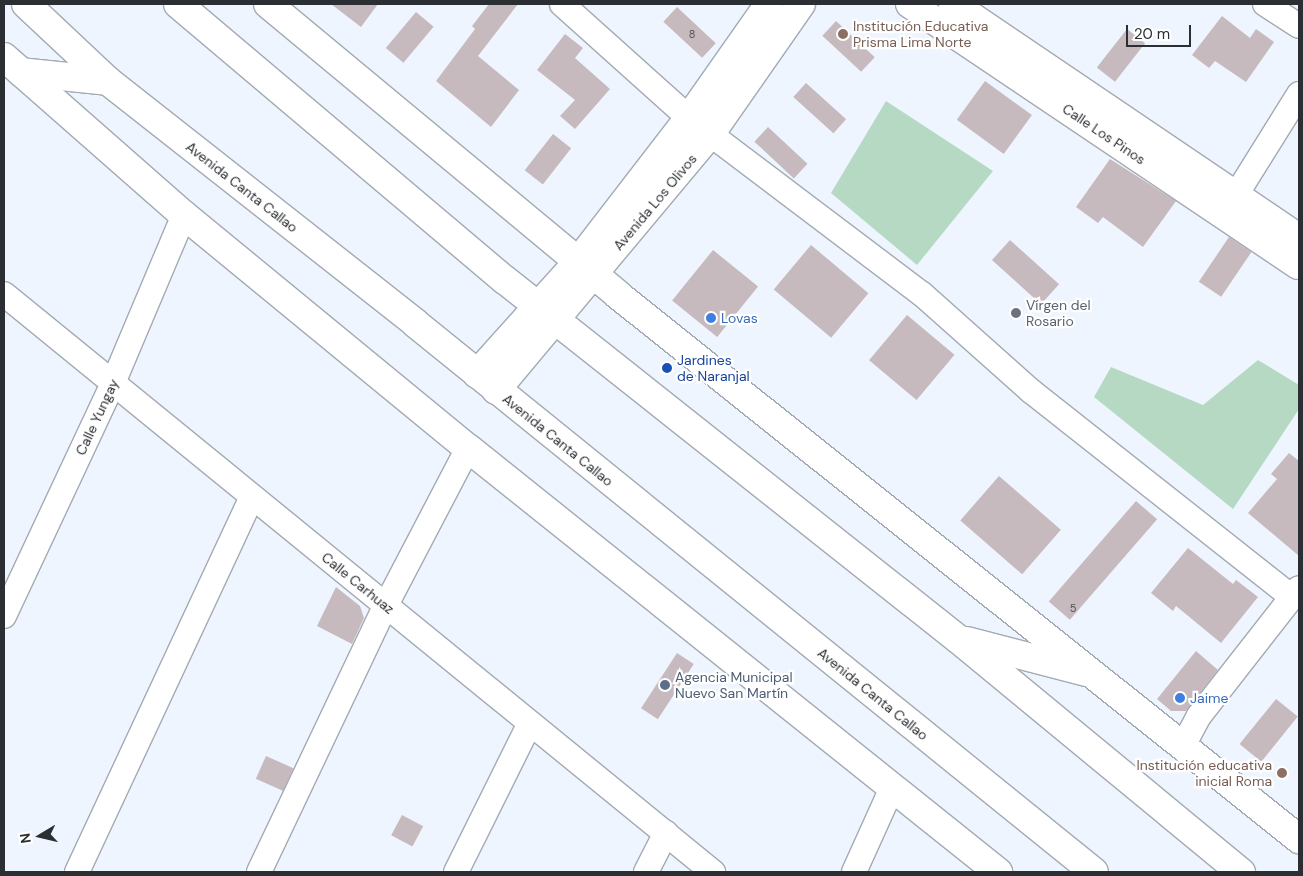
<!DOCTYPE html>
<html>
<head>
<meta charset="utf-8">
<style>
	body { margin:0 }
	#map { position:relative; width:1303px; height:876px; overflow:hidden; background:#eef5ff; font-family:"DM Sans",sans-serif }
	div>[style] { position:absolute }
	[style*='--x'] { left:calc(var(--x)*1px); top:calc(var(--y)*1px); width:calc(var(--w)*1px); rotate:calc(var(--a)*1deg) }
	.green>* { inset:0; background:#b6d9c4 }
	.building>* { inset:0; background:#c7babe; transform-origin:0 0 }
	.roads { filter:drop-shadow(1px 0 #a4aab3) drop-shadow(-1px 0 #a4aab3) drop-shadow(0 1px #a4aab3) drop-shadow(0 -1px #a4aab3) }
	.minor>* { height:24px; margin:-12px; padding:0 12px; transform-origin:12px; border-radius:12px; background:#fff }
	.tertiary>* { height:28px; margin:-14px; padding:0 14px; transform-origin:14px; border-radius:14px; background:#fff }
	.secondary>* { height:28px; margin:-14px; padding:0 14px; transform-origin:14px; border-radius:14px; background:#fff }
	.trunk>* { height:28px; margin:-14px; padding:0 14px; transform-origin:14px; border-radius:14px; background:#fff }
	.dots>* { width:14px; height:14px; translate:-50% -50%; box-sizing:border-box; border:2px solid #fff; border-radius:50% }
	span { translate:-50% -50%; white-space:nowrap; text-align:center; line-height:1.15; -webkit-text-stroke:4.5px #fff; paint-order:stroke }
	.number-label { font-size:11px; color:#525155 }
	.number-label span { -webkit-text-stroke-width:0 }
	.education-label { font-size:14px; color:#785e54 }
	.left { translate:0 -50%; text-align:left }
	.right { translate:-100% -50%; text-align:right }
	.street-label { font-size:14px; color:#2b2e32 }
	.worship-label { font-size:14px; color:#5b616d }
	.shop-label { font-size:14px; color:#366cbe }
	.transit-label { font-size:14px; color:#164399 }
	.service-label { font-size:14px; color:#4e5e75 }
	.frame { position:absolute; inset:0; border:5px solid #2b2e32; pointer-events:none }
	.north { position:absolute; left:15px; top:811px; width:50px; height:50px; -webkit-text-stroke:4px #fff; paint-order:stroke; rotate:261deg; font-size:14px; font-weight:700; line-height:20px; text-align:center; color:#2b2e32 }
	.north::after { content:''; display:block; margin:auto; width:18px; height:22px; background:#2b2e32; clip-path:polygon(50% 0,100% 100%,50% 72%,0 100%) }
	.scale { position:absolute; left:1126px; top:25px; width:65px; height:22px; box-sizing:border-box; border:2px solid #2b2e32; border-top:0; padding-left:6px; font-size:15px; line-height:18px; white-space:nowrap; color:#2b2e32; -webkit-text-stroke:4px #fff; paint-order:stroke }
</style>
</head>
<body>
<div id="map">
	<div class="green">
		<i style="clip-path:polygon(886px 101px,993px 171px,917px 265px,831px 193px)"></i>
		<i style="clip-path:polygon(1258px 360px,1299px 385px,1299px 409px,1233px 509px,1094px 397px,1111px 367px,1203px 405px)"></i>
	</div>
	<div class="building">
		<i style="clip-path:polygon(331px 4px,378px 4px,361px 27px)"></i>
		<i style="clip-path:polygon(489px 4px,518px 4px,478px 56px,519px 90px,491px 127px,436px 81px,475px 29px,472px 26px)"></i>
		<i style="left:677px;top:7px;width:53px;height:20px;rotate:43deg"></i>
		<i style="left:416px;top:12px;width:23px;height:47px;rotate:40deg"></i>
		<i style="clip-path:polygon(1222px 16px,1250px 38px,1256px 29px,1274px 42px,1246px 82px,1215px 61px,1209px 68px,1192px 55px)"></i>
		<i style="left:836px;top:21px;width:53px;height:20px;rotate:43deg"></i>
		<i style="left:1127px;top:29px;width:23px;height:49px;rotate:38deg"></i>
		<i style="clip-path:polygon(565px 34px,583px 48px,575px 58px,610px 89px,575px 129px,560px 116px,575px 100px,537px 70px)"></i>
		<i style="left:985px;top:81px;width:58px;height:48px;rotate:36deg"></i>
		<i style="left:806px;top:83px;width:54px;height:19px;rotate:42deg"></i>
		<i style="left:768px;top:127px;width:54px;height:20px;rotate:43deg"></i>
		<i style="left:553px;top:134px;width:23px;height:46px;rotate:38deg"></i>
		<i style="clip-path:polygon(1110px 159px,1176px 201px,1143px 247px,1103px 217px,1098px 223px,1076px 207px)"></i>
		<i style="left:1229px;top:237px;width:27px;height:54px;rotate:34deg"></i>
		<i style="left:1010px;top:240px;width:66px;height:27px;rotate:42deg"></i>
		<i style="left:811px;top:245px;width:75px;height:58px;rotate:40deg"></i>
		<i style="left:713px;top:250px;width:58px;height:65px;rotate:39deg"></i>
		<i style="left:907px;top:315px;width:62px;height:59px;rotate:40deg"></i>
		<i style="clip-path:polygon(1289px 453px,1299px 461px,1299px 556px,1248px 513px,1277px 479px,1271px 474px)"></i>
		<i style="left:999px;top:476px;width:82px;height:59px;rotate:41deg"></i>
		<i style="left:1136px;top:501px;width:28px;height:133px;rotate:41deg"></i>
		<i style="clip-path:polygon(1188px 548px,1233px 584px,1236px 580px,1258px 597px,1221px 643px,1176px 606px,1173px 611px,1151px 593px)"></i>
		<i style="clip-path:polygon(336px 587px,360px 606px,364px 618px,352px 644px,317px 626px)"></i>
		<i style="clip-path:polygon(1196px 651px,1218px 670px,1186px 711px,1171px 711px,1157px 699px)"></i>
		<i style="left:677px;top:653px;width:20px;height:66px;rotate:33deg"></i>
		<i style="left:1276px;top:699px;width:28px;height:58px;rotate:39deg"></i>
		<i style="left:266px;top:756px;width:30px;height:25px;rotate:24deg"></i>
		<i style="left:402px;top:815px;width:24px;height:23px;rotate:28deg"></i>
	</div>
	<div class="roads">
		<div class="minor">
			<i style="--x:562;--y:4;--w:171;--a:41.9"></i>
			<i style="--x:689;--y:118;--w:292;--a:37.1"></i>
			<i style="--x:922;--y:294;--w:146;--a:41.7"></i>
			<i style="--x:1031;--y:391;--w:333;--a:38.3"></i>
			<i style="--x:1265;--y:4;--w:40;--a:32.9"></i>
			<i style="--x:1226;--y:211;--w:138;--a:-58"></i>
			<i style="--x:4;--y:294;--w:915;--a:39.19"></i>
			<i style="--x:4;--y:616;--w:257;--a:-64.9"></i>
			<i style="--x:113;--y:383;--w:182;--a:-67.1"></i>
			<i style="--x:1184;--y:744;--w:32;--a:-62"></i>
			<i style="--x:1199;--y:716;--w:162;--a:-52"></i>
			<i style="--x:77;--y:872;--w:414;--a:-65"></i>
			<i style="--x:259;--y:872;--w:296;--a:-64.6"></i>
			<i style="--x:386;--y:605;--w:177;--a:-62.4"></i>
			<i style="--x:456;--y:872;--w:166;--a:-63.6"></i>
			<i style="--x:646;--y:872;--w:44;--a:-62.9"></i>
			<i style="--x:854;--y:872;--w:92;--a:-65.7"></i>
		</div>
		<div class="tertiary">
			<i style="--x:910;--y:4;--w:468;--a:33.9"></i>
			<i style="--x:953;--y:4;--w:418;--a:34.1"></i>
			<i style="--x:477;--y:374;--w:151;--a:-48"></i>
			<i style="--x:578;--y:262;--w:182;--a:-52.4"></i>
			<i style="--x:689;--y:118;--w:139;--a:-54.9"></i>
			<i style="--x:496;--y:390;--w:335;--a:-50.1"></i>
			<i style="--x:711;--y:133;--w:157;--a:-55.1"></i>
		</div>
		<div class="secondary">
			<i style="--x:268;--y:4;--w:455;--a:39.7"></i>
			<i style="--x:618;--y:295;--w:872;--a:38.62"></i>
			<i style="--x:4;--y:57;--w:240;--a:41.3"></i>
			<i style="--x:184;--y:215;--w:367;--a:39.4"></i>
			<i style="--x:468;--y:448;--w:679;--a:38.66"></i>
		</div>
		<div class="trunk">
			<i style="--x:26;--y:4;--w:112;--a:43.2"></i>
			<i style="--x:108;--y:81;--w:391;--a:38.2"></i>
			<i style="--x:415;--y:323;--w:873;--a:38.96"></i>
			<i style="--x:178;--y:4;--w:428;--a:40.2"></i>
			<i style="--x:505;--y:280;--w:578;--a:38.4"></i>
			<i style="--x:958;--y:639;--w:367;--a:39.5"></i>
			<i style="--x:21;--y:72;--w:87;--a:5.9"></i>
			<i style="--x:967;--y:641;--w:123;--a:14.6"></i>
		</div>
	</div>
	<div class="dots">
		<i style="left:843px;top:34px;background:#8d6e63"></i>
		<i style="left:1016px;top:313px;background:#6b7280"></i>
		<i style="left:711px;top:318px;background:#3f7fe0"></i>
		<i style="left:667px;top:368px;background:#1a4fb4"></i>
		<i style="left:665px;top:685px;background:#5c6f8a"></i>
		<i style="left:1180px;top:698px;background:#3f7fe0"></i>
		<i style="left:1282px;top:773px;background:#8d6e63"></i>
	</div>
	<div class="number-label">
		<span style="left:692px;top:34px">8</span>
		<span style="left:1073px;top:608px">5</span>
	</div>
	<div class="education-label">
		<span class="left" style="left:853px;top:34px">Institución Educativa<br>Prisma Lima Norte</span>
		<span class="right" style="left:1272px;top:773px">Institución educativa<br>inicial Roma</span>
	</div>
	<div class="street-label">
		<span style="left:1104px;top:134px;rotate:34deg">Calle Los Pinos</span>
		<span style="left:242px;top:187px;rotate:38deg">Avenida Canta Callao</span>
		<span style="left:655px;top:202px;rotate:-50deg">Avenida Los Olivos</span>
		<span style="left:97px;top:417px;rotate:-65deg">Calle Yungay</span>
		<span style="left:558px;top:440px;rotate:39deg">Avenida Canta Callao</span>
		<span style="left:358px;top:583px;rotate:39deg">Calle Carhuaz</span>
		<span style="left:873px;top:694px;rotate:39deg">Avenida Canta Callao</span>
	</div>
	<div class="worship-label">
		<span class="left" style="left:1026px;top:313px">Vírgen del<br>Rosario</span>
	</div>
	<div class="shop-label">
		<span class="left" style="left:721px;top:318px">Lovas</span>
		<span class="left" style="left:1190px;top:698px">Jaime</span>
	</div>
	<div class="transit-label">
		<span class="left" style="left:677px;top:368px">Jardines<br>de Naranjal</span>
	</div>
	<div class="service-label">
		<span class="left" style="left:675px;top:685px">Agencia Municipal<br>Nuevo San Martín</span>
	</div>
	<div class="frame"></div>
	<div class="north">N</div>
	<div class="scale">20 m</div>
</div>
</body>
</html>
